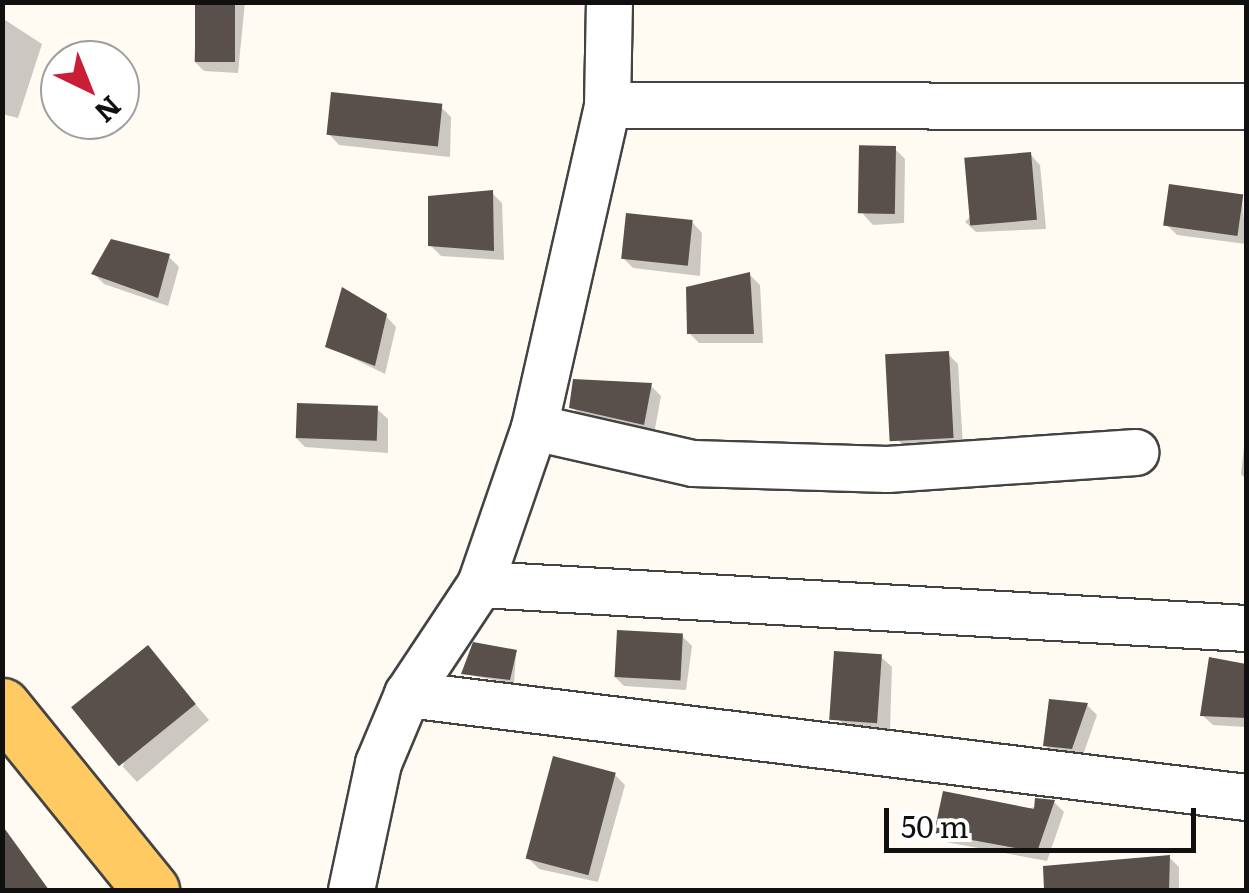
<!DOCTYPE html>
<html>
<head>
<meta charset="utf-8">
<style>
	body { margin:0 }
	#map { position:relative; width:1249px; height:893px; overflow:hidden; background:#fffbf2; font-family:Literata,serif }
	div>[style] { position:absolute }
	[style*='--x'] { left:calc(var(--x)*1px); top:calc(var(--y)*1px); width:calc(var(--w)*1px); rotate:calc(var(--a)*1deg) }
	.shadow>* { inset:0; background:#0003 }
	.building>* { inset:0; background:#594f4b; transform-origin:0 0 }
	.roads { filter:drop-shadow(2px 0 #434343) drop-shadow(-2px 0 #434343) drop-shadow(0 2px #434343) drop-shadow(0 -2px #434343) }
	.minor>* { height:45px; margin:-22.5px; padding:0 22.5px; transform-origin:22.5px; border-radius:22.5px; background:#fff }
	.major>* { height:55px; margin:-27.5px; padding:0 27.5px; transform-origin:27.5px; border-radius:27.5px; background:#ffca62 }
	span { translate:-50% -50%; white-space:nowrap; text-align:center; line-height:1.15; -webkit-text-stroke:10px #fff; paint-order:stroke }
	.frame { position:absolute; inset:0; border:5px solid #101010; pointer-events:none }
	.north { position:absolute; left:40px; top:40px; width:100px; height:100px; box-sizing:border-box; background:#fff; border:2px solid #9f9f9f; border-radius:50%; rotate:137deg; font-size:28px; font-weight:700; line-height:40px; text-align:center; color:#101010 }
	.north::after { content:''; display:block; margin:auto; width:35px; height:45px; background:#c91e36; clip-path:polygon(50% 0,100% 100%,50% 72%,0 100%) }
	.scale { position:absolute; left:884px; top:808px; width:312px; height:45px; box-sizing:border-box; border:5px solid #101010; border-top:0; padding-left:12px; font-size:30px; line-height:35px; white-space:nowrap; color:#101010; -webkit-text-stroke:8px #fff; paint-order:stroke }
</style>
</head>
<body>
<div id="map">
	<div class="shadow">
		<i style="clip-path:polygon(198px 2px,245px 2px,238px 73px,204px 71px,194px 61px)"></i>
		<i style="clip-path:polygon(2px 18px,42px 44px,18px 118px,2px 114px)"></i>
		<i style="clip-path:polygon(441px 107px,451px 117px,450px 157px,339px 145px,329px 134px)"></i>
		<i style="clip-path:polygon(895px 149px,905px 159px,904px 223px,873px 225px,863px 214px)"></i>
		<i style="clip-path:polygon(1030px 154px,1040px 165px,1046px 229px,976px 232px,965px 222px)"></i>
		<i style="clip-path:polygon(492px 193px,502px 203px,504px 260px,441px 256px,430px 245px)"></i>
		<i style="clip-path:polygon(1242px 197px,1246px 244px,1177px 235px,1167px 225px)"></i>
		<i style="clip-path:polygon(692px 222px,702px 233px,700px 276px,633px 268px,623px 258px)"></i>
		<i style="clip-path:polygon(169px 257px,179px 267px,168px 306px,104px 284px,94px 274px)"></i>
		<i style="clip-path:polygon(750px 275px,760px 285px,763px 343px,699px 343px,689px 333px)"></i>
		<i style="clip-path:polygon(386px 316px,396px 327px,385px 374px,328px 346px)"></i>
		<i style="clip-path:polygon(948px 354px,958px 364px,963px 447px,909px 451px,899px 441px)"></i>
		<i style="clip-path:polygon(651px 386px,661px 396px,654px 434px,582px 417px,572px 407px)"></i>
		<i style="clip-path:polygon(377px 409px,388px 419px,388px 453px,305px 447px,295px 437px)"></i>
		<i style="clip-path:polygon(1246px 430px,1246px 479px,1241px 474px)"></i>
		<i style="clip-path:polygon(682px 636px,692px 646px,686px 690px,624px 686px,614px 676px)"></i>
		<i style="clip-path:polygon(148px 648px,209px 720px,137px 782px,123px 767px)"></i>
		<i style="clip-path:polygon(516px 653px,514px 684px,464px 674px)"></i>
		<i style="clip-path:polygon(881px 657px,892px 667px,890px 729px,848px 729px,838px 719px)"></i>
		<i style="clip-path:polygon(1211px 660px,1246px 667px,1246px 727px,1213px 725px,1202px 715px)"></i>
		<i style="clip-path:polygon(1087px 705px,1097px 715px,1082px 758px,1056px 755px,1045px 745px)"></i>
		<i style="clip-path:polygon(615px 775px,625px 785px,598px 882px,539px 869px,529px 859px)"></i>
		<i style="clip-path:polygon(1054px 802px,1064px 812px,1047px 861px,946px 842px,936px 832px)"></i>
		<i style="clip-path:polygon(1169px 857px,1179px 867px,1179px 890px,1104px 890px,1106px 863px)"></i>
	</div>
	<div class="building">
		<i style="left:195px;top:2px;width:40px;height:60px"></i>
		<i style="left:331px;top:92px;width:112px;height:43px;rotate:6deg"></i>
		<i style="left:896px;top:146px;width:68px;height:37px;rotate:91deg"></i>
		<i style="left:1031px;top:152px;width:68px;height:67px;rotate:85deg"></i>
		<i style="left:1169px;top:184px;width:75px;height:42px;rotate:8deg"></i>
		<i style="clip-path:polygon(493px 190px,494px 251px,428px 246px,428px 196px)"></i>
		<i style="left:626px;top:213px;width:67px;height:46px;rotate:6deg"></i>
		<i style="clip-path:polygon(111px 239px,170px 254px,158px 298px,91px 274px)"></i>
		<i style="clip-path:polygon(750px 272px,754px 334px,687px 334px,686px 287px)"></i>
		<i style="clip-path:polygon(342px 287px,387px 314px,375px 366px,325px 347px)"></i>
		<i style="left:949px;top:351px;width:87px;height:64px;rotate:87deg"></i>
		<i style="clip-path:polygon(573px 379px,652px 383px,644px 425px,569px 408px)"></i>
		<i style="left:297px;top:403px;width:81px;height:35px;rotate:2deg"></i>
		<i style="left:617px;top:630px;width:66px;height:47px;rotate:3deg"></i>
		<i style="clip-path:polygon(473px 642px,517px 650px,510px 680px,461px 674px)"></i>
		<i style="left:148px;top:645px;width:76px;height:99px;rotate:51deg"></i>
		<i style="left:834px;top:651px;width:48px;height:69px;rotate:4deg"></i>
		<i style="clip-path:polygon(1209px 657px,1246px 664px,1246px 718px,1200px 716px)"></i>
		<i style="clip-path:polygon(1049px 699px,1088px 703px,1072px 749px,1043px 746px)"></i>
		<i style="left:553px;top:756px;width:65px;height:106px;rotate:15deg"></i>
		<i style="clip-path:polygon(943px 791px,1034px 809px,1035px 798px,1055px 800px,1037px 852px,934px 833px)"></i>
		<i style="clip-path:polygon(2px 825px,49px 890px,2px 890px)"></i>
		<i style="clip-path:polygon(1170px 855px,1169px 890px,1044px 890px,1043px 866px)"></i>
	</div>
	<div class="roads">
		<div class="minor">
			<i style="--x:607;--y:105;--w:639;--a:0.09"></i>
			<i style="--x:534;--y:427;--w:163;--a:12.8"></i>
			<i style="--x:693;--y:463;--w:194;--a:1.8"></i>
			<i style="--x:887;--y:469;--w:249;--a:-3.9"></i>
			<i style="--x:480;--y:584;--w:767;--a:3.29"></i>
			<i style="--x:407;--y:694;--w:845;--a:7"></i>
			<i style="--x:351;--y:890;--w:130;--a:-78"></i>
			<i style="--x:378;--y:763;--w:75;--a:-67.2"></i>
			<i style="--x:407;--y:694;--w:132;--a:-56.4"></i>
			<i style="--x:480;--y:584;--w:166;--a:-71"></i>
			<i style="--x:534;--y:427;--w:330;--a:-77.2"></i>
			<i style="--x:607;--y:105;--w:103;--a:-88.9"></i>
		</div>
		<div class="major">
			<i style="--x:2;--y:706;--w:237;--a:51"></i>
		</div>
	</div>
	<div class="frame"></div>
	<div class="north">N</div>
	<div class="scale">50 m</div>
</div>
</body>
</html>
